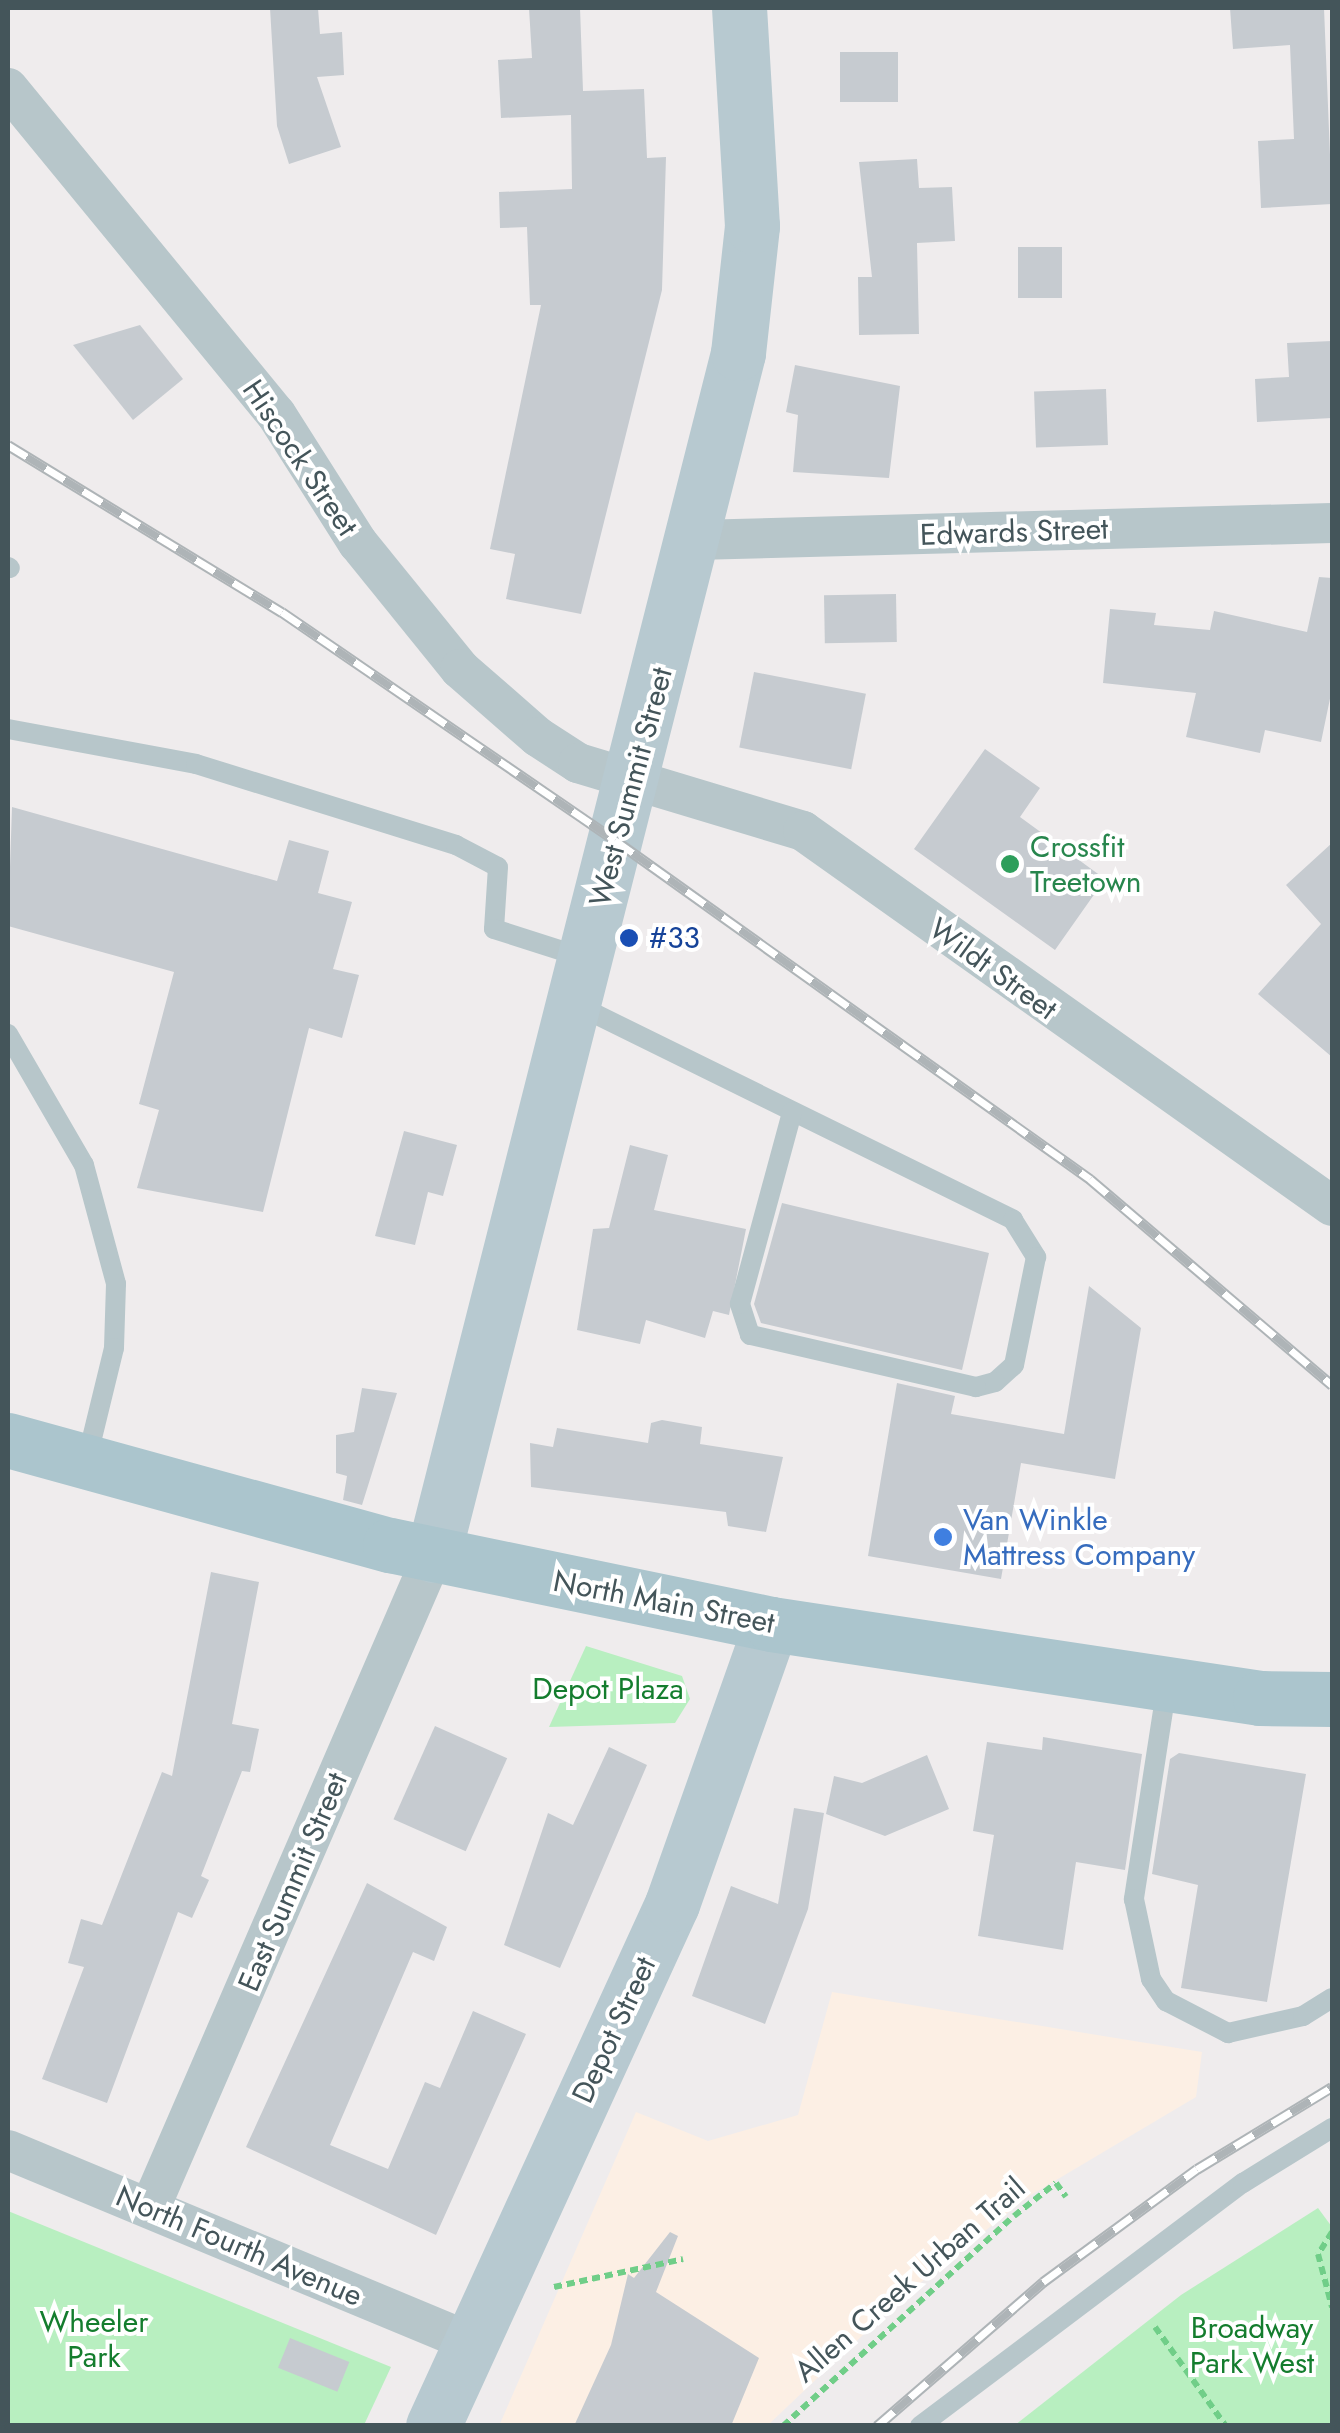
<!DOCTYPE html>
<html>
<head>
<meta charset="utf-8">
<style>
	body { margin:0 }
	#map { position:relative; width:1340px; height:2433px; overflow:hidden; background:#efeced; font-family:Jost,sans-serif }
	div>[style] { position:absolute }
	[style*='--x'] { left:calc(var(--x)*1px); top:calc(var(--y)*1px); width:calc(var(--w)*1px); rotate:calc(var(--a)*1deg) }
	.commercial>* { inset:0; background:#fcefe4 }
	.green>* { inset:0; background:#b8efc0 }
	.building>* { inset:0; background:#c6cbd0; transform-origin:0 0 }
	.path>* { height:6px; margin-top:-3px; transform-origin:0; background:repeating-linear-gradient(90deg,#70ce88 0 8px,transparent 0 13px) }
	.lane>* { height:20px; margin:-10px; padding:0 10px; transform-origin:10px; border-radius:10px; background:#b7c6ca }
	.street>* { height:40px; margin:-20px; padding:0 20px; transform-origin:20px; border-radius:20px; background:#b7c6ca }
	.secondary>* { height:55px; margin:-27.5px; padding:0 27.5px; transform-origin:27.5px; border-radius:27.5px; background:#b7c9d0 }
	.primary>* { height:55px; margin:-27.5px; padding:0 27.5px; transform-origin:27.5px; border-radius:27.5px; background:#abc5cd }
	.rail>* { height:11px; margin-top:-5.5px; transform-origin:0; background:repeating-linear-gradient(90deg,#fff 0 22px,#aeb4b7 0 44px); box-sizing:border-box; border-block:2px solid #aeb4b7 }
	.dots>* { width:28px; height:28px; translate:-50% -50%; box-sizing:border-box; border:5px solid #fff; border-radius:50% }
	span { translate:-50% -50%; white-space:nowrap; text-align:center; line-height:1.15; -webkit-text-stroke:8px #fff; paint-order:stroke }
	.street-label { font-size:30px; color:#44555a }
	.leisure-label { font-size:30px; color:#27864d }
	.left { translate:0 -50%; text-align:left }
	.transit-label { font-size:30px; color:#164399 }
	.shop-label { font-size:30px; color:#366cbe }
	.park-label { font-size:30px; color:#147d2e }
	.frame { position:absolute; inset:0; border:10px solid #44555a; pointer-events:none }
</style>
</head>
<body>
<div id="map">
	<div class="commercial">
		<i style="clip-path:polygon(832px 1992px,1202px 2052px,1196px 2097px,1026px 2198px,904px 2296px,768px 2425px,499px 2426px,636px 2112px,708px 2141px,798px 2115px)"></i>
	</div>
	<div class="green">
		<i style="clip-path:polygon(586px 1646px,682px 1676px,690px 1699px,675px 1723px,549px 1727px)"></i>
		<i style="clip-path:polygon(1318px 2208px,1332px 2227px,1332px 2425px,1015px 2425px,1181px 2295px)"></i>
		<i style="clip-path:polygon(8px 2211px,391px 2367px,364px 2425px,8px 2425px)"></i>
	</div>
	<div class="building">
		<i style="clip-path:polygon(270px 8px,318px 8px,320px 34px,342px 32px,344px 75px,317px 77px,341px 147px,289px 164px,277px 126px)"></i>
		<i style="clip-path:polygon(529px 8px,580px 8px,583px 91px,644px 89px,647px 158px,666px 157px,662px 290px,581px 614px,506px 599px,515px 554px,490px 549px,541px 305px,530px 305px,527px 227px,500px 228px,499px 192px,572px 189px,571px 115px,501px 118px,498px 60px,532px 58px)"></i>
		<i style="clip-path:polygon(1230px 8px,1324px 8px,1332px 204px,1261px 208px,1258px 141px,1294px 139px,1290px 45px,1233px 49px)"></i>
		<i style="left:898px;top:52px;width:50px;height:58px;rotate:90deg"></i>
		<i style="clip-path:polygon(917px 159px,919px 188px,952px 187px,955px 241px,917px 243px,919px 334px,859px 335px,858px 277px,872px 277px,859px 162px)"></i>
		<i style="left:1018px;top:247px;width:44px;height:51px"></i>
		<i style="clip-path:polygon(140px 325px,183px 379px,133px 420px,73px 345px)"></i>
		<i style="clip-path:polygon(1332px 341px,1332px 418px,1257px 422px,1255px 379px,1289px 377px,1287px 343px)"></i>
		<i style="clip-path:polygon(795px 365px,900px 386px,889px 478px,793px 472px,798px 415px,786px 412px)"></i>
		<i style="left:1106px;top:389px;width:56px;height:72px;rotate:88deg"></i>
		<i style="clip-path:polygon(1319px 577px,1332px 578px,1332px 689px,1321px 742px,1265px 730px,1260px 753px,1186px 737px,1196px 693px,1103px 683px,1110px 609px,1156px 613px,1154px 625px,1210px 630px,1214px 611px,1307px 632px)"></i>
		<i style="left:896px;top:594px;width:48px;height:72px;rotate:89deg"></i>
		<i style="left:754px;top:672px;width:114px;height:77px;rotate:11deg"></i>
		<i style="clip-path:polygon(985px 749px,1040px 788px,1020px 817px,1105px 879px,1055px 950px,914px 849px)"></i>
		<i style="clip-path:polygon(12px 807px,277px 881px,289px 840px,329px 851px,318px 893px,352px 902px,333px 969px,359px 975px,342px 1038px,309px 1028px,263px 1212px,137px 1188px,159px 1110px,139px 1104px,174px 972px,8px 926px)"></i>
		<i style="clip-path:polygon(1332px 843px,1332px 1057px,1258px 994px,1321px 924px,1286px 885px)"></i>
		<i style="clip-path:polygon(404px 1131px,457px 1145px,443px 1196px,428px 1192px,415px 1245px,375px 1236px)"></i>
		<i style="clip-path:polygon(630px 1145px,668px 1155px,654px 1210px,746px 1229px,729px 1315px,713px 1311px,705px 1338px,646px 1320px,640px 1344px,577px 1330px,593px 1229px,609px 1228px)"></i>
		<i style="clip-path:polygon(782px 1203px,989px 1253px,962px 1370px,761px 1323px,754px 1304px)"></i>
		<i style="clip-path:polygon(1089px 1286px,1141px 1328px,1115px 1479px,1021px 1463px,1001px 1579px,868px 1556px,897px 1383px,955px 1396px,951px 1414px,1064px 1434px)"></i>
		<i style="clip-path:polygon(362px 1388px,397px 1393px,362px 1505px,343px 1500px,347px 1476px,336px 1473px,336px 1435px,354px 1432px)"></i>
		<i style="clip-path:polygon(662px 1420px,702px 1427px,700px 1444px,783px 1457px,766px 1532px,728px 1526px,726px 1512px,531px 1487px,530px 1443px,553px 1447px,557px 1428px,648px 1443px,651px 1423px)"></i>
		<i style="clip-path:polygon(211px 1572px,259px 1582px,232px 1724px,259px 1729px,250px 1772px,242px 1771px,201px 1876px,209px 1880px,192px 1918px,178px 1912px,107px 2103px,42px 2079px,84px 1967px,68px 1963px,81px 1919px,102px 1925px,162px 1772px,172px 1776px)"></i>
		<i style="left:435px;top:1726px;width:79px;height:102px;rotate:24deg"></i>
		<i style="clip-path:polygon(1043px 1737px,1142px 1754px,1125px 1870px,1076px 1862px,1063px 1950px,978px 1936px,994px 1835px,973px 1831px,987px 1742px,1042px 1750px)"></i>
		<i style="clip-path:polygon(609px 1747px,647px 1765px,560px 1968px,504px 1945px,548px 1813px,573px 1825px)"></i>
		<i style="clip-path:polygon(1179px 1753px,1306px 1774px,1267px 2002px,1181px 1988px,1198px 1885px,1152px 1874px,1170px 1759px)"></i>
		<i style="clip-path:polygon(927px 1755px,949px 1809px,885px 1836px,826px 1814px,834px 1776px,862px 1783px)"></i>
		<i style="clip-path:polygon(794px 1808px,824px 1813px,808px 1909px,765px 2024px,692px 1996px,731px 1886px,778px 1904px)"></i>
		<i style="clip-path:polygon(367px 1883px,447px 1927px,434px 1961px,413px 1952px,330px 2145px,388px 2169px,425px 2082px,440px 2088px,473px 2011px,526px 2034px,436px 2235px,246px 2147px)"></i>
		<i style="clip-path:polygon(670px 2232px,678px 2236px,656px 2292px,759px 2358px,731px 2426px,574px 2426px,611px 2345px,628px 2274px,634px 2278px)"></i>
		<i style="left:290px;top:2338px;width:64px;height:32px;rotate:22deg"></i>
	</div>
	<div class="path">
		<i style="--x:1332;--y:2232;--w:26;--a:122"></i>
		<i style="--x:1318;--y:2254;--w:55;--a:75.2"></i>
		<i style="--x:554;--y:2287;--w:132;--a:-12.2"></i>
		<i style="--x:1155;--y:2327;--w:122;--a:54.4"></i>
		<i style="--x:783;--y:2426;--w:312;--a:-42.3"></i>
		<i style="--x:1014;--y:2216;--w:53;--a:-38.2"></i>
		<i style="--x:1056;--y:2183;--w:17;--a:54"></i>
	</div>
	<div class="lane">
		<i style="--x:8;--y:567;--w:2;--a:27"></i>
		<i style="--x:8;--y:729;--w:191;--a:10.5"></i>
		<i style="--x:196;--y:764;--w:272;--a:17.3"></i>
		<i style="--x:456;--y:845;--w:47;--a:27.6"></i>
		<i style="--x:498;--y:867;--w:62;--a:93.7"></i>
		<i style="--x:494;--y:929;--w:96;--a:17.7"></i>
		<i style="--x:577;--y:1005;--w:486;--a:26.2"></i>
		<i style="--x:1013;--y:1220;--w:44;--a:58.1"></i>
		<i style="--x:1036;--y:1257;--w:110;--a:101.5"></i>
		<i style="--x:1014;--y:1365;--w:25;--a:138"></i>
		<i style="--x:995;--y:1382;--w:20;--a:165"></i>
		<i style="--x:976;--y:1387;--w:232;--a:-167"></i>
		<i style="--x:750;--y:1335;--w:33;--a:-108"></i>
		<i style="--x:740;--y:1304;--w:199;--a:-74.8"></i>
		<i style="--x:8;--y:1034;--w:151;--a:59.9"></i>
		<i style="--x:84;--y:1165;--w:123;--a:74.9"></i>
		<i style="--x:116;--y:1284;--w:64;--a:91.8"></i>
		<i style="--x:114;--y:1348;--w:114;--a:103.7"></i>
		<i style="--x:1167;--y:1685;--w:217;--a:98.8"></i>
		<i style="--x:1134;--y:1899;--w:82;--a:78"></i>
		<i style="--x:1151;--y:1979;--w:27;--a:56"></i>
		<i style="--x:1166;--y:2001;--w:70;--a:27.3"></i>
		<i style="--x:1228;--y:2033;--w:77;--a:-12.8"></i>
		<i style="--x:1303;--y:2016;--w:34;--a:-32"></i>
		<i style="--x:920;--y:2426;--w:404;--a:-37"></i>
		<i style="--x:1243;--y:2183;--w:105;--a:-31.7"></i>
	</div>
	<div class="street">
		<i style="--x:8;--y:88;--w:422;--a:50.6"></i>
		<i style="--x:276;--y:414;--w:153;--a:57.6"></i>
		<i style="--x:358;--y:543;--w:162;--a:51"></i>
		<i style="--x:460;--y:669;--w:103;--a:41.1"></i>
		<i style="--x:538;--y:737;--w:48;--a:33"></i>
		<i style="--x:578;--y:763;--w:235;--a:16.8"></i>
		<i style="--x:803;--y:831;--w:648;--a:35.33"></i>
		<i style="--x:695;--y:540;--w:637;--a:-1.53"></i>
		<i style="--x:8;--y:2150;--w:500;--a:22.57"></i>
		<i style="--x:150;--y:2208;--w:712;--a:-66.57"></i>
	</div>
	<div class="secondary">
		<i style="--x:433;--y:1555;--w:1240;--a:-75.76"></i>
		<i style="--x:738;--y:353;--w:128;--a:-83.7"></i>
		<i style="--x:752;--y:226;--w:218;--a:-93.4"></i>
		<i style="--x:433;--y:2426;--w:574;--a:-65.4"></i>
		<i style="--x:672;--y:1904;--w:297;--a:-70.5"></i>
	</div>
	<div class="primary">
		<i style="--x:8;--y:1440;--w:396;--a:15.4"></i>
		<i style="--x:390;--y:1545;--w:389;--a:11.7"></i>
		<i style="--x:771;--y:1624;--w:495;--a:8.6"></i>
		<i style="--x:1260;--y:1698;--w:72;--a:0.8"></i>
	</div>
	<div class="rail">
		<i style="--x:8;--y:445;--w:321;--a:31.4"></i>
		<i style="--x:282;--y:612;--w:404;--a:34.4"></i>
		<i style="--x:615;--y:840;--w:584;--a:35.51"></i>
		<i style="--x:1090;--y:1179;--w:318;--a:40.4"></i>
		<i style="--x:877;--y:2426;--w:220;--a:-40.9"></i>
		<i style="--x:1043;--y:2282;--w:191;--a:-36.3"></i>
		<i style="--x:1197;--y:2169;--w:158;--a:-31.3"></i>
	</div>
	<div class="dots">
		<i style="left:1010px;top:864px;background:#2e9e5b"></i>
		<i style="left:629px;top:938px;background:#1a4fb4"></i>
		<i style="left:943px;top:1537px;background:#3f7fe0"></i>
	</div>
	<div class="street-label">
		<span style="left:300px;top:458px;rotate:56deg">Hiscock Street</span>
		<span style="left:1014px;top:532px;rotate:-2deg">Edwards Street</span>
		<span style="left:631px;top:787px;rotate:-75deg">West Summit Street</span>
		<span style="left:993px;top:969px;rotate:36deg">Wildt Street</span>
		<span style="left:664px;top:1602px;rotate:11deg">North Main Street</span>
		<span style="left:293px;top:1882px;rotate:-67deg">East Summit Street</span>
		<span style="left:614px;top:2030px;rotate:-65deg">Depot Street</span>
		<span style="left:239px;top:2246px;rotate:23deg">North Fourth Avenue</span>
		<span style="left:910px;top:2280px;rotate:-41deg">Allen Creek Urban Trail</span>
	</div>
	<div class="leisure-label">
		<span class="left" style="left:1030px;top:864px">Crossfit<br>Treetown</span>
	</div>
	<div class="transit-label">
		<span class="left" style="left:649px;top:938px">#33</span>
	</div>
	<div class="shop-label">
		<span class="left" style="left:963px;top:1537px">Van Winkle<br>Mattress Company</span>
	</div>
	<div class="park-label">
		<span style="left:608px;top:1689px">Depot Plaza</span>
		<span style="left:94px;top:2339px">Wheeler<br>Park</span>
		<span style="left:1252px;top:2345px">Broadway<br>Park West</span>
	</div>
	<div class="frame"></div>
</div>
</body>
</html>
